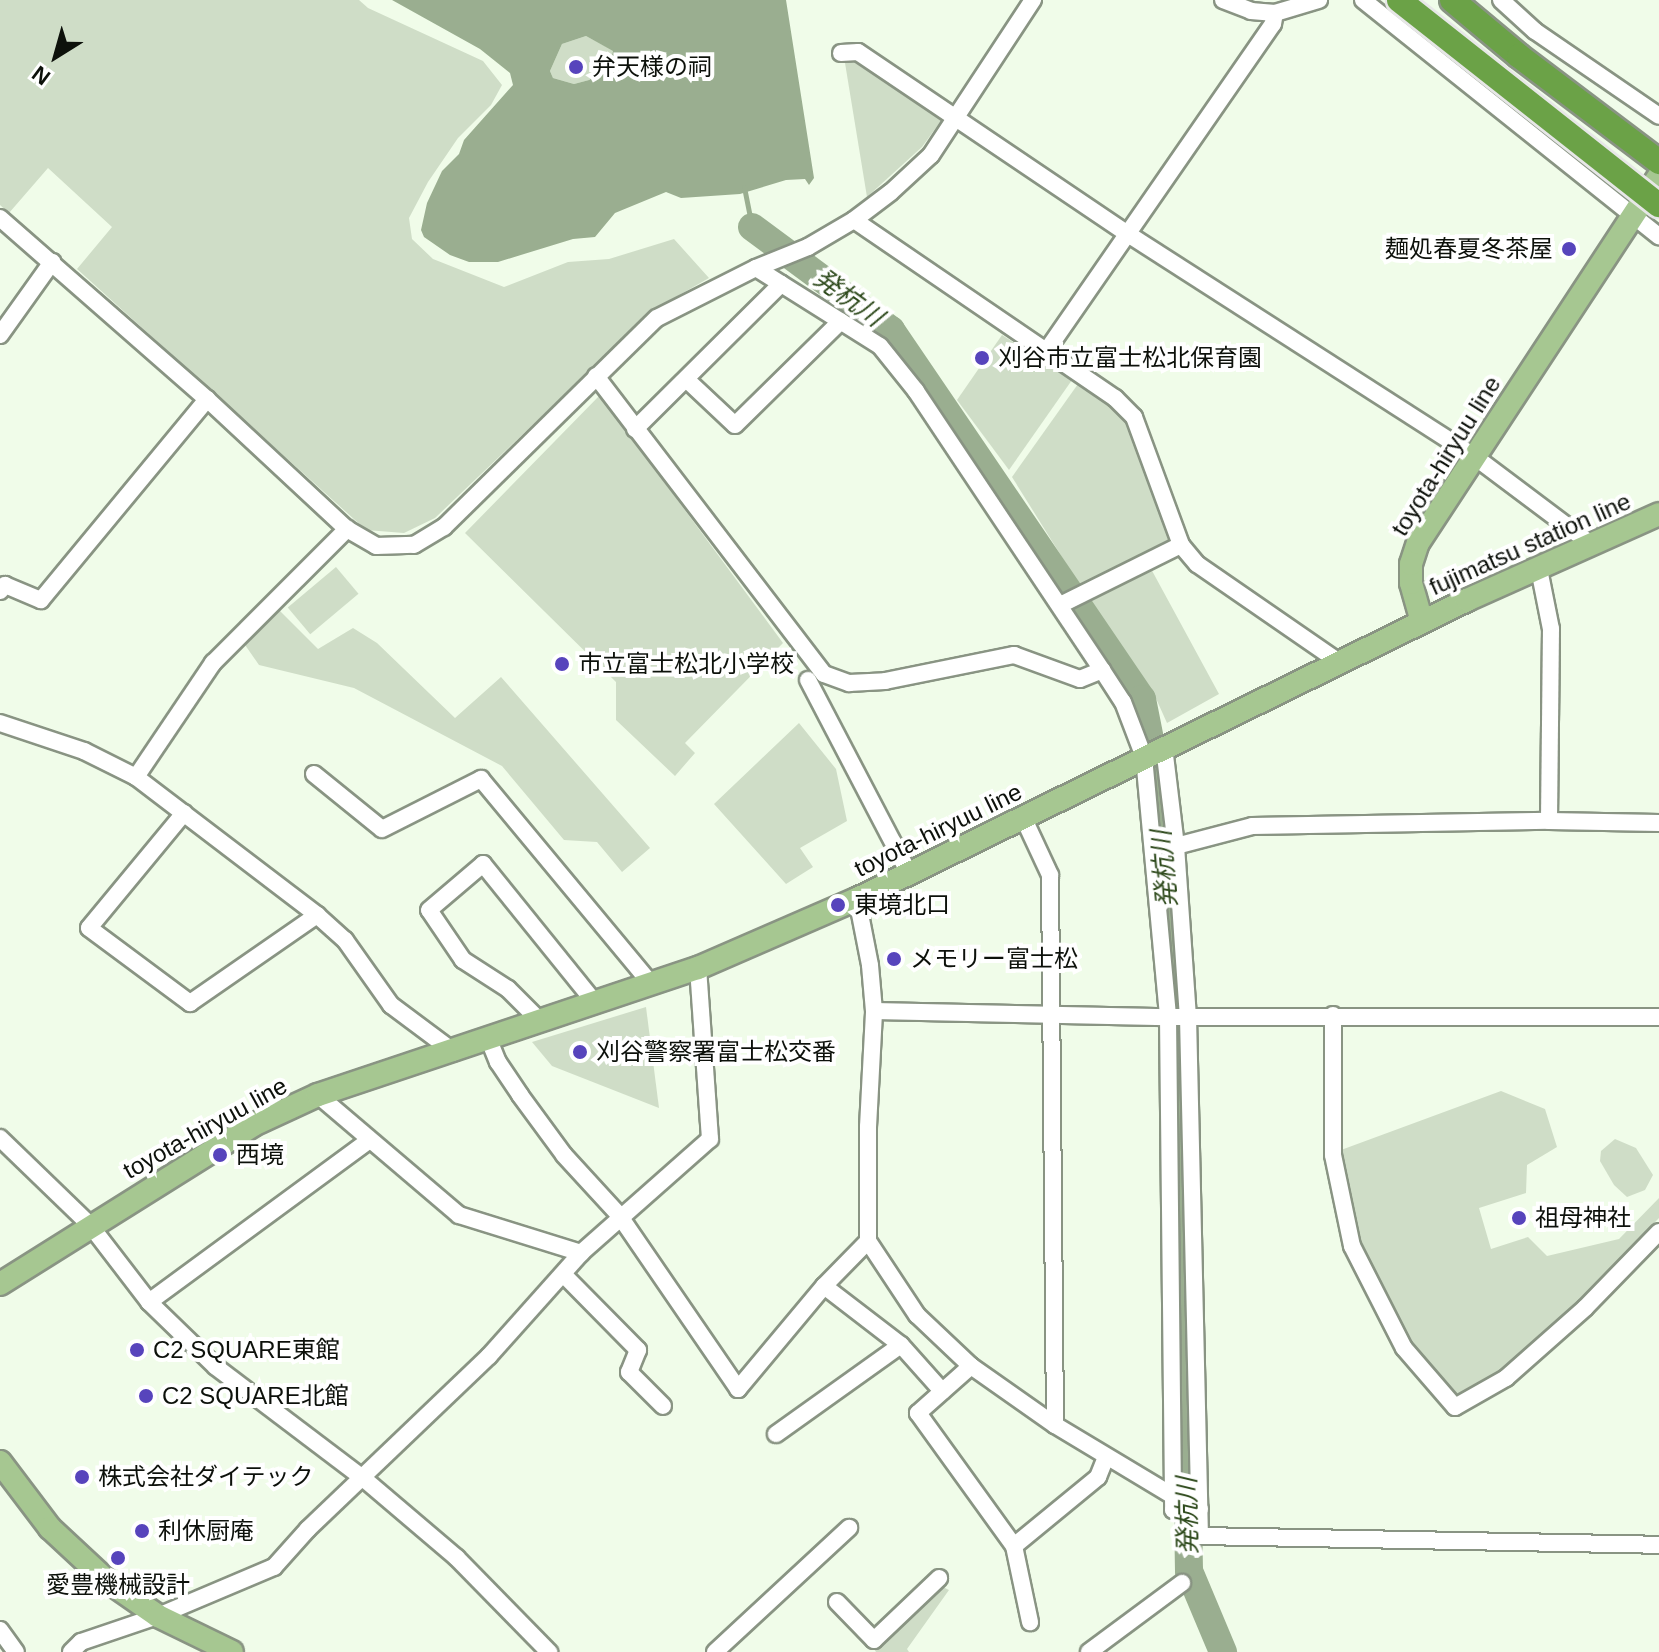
<!DOCTYPE html>
<html>
<head>
<meta charset="utf-8">
<style>
	body { margin:0 }
	#map { position:relative; width:1659px; height:1652px; overflow:hidden; background:#f0fce9; font-family:Arial,"Noto Sans JP",sans-serif }
	div>[style] { position:absolute }
	[style*='--x'] { left:calc(var(--x)*1px); top:calc(var(--y)*1px); width:calc(var(--w)*1px); rotate:calc(var(--a)*1deg) }
	.green>* { inset:0; background:#cfddc7; transform-origin:0 0 }
	.water>* { inset:0; background:#9aae90 }
	.stream>* { height:5px; margin:-2.5px; padding:0 2.5px; transform-origin:2.5px; border-radius:2.5px; background:#9aae90 }
	.river>* { height:28px; margin:-14px; padding:0 14px; transform-origin:14px; border-radius:14px; background:#9aae90 }
	.roads { filter:drop-shadow(2px 0 #899483) drop-shadow(-2px 0 #899483) drop-shadow(0 2px #899483) drop-shadow(0 -2px #899483) }
	.minor>* { height:16px; margin:-8px; padding:0 8px; transform-origin:8px; border-radius:8px; background:#fff }
	.major>* { height:22px; margin:-11px; padding:0 11px; transform-origin:11px; border-radius:11px; background:#a6c791 }
	.highway>* { height:24px; margin:-12px; padding:0 12px; transform-origin:12px; border-radius:12px; background:#6ba247 }
	.bridges { filter:drop-shadow(2px 0 #e7e7e7) drop-shadow(-2px 0 #e7e7e7) drop-shadow(0 2px #e7e7e7) drop-shadow(0 -2px #e7e7e7) }
	.highway-bridge>* { height:24px; margin:-12px; padding:0 12px; transform-origin:12px; border-radius:12px; background:#6ba247 }
	.dots>* { width:22px; height:22px; translate:-50% -50%; box-sizing:border-box; border:4px solid #fff; border-radius:50% }
	span { translate:-50% -50%; white-space:nowrap; text-align:center; line-height:1.15; -webkit-text-stroke:8px #fff; paint-order:stroke }
	.poi-label { font-size:24px; color:#0d110b }
	.left { translate:0 -50%; text-align:left }
	.right { translate:-100% -50%; text-align:right }
	.street-label { font-size:24px; color:#0d110b }
	.water-label { font-size:26px; color:#2e4a1c; font-style:italic }
	.north { position:absolute; left:16px; top:16px; width:80px; height:80px; -webkit-text-stroke:6px #fff; paint-order:stroke; rotate:217deg; font-size:22px; font-weight:700; line-height:32px; text-align:center; color:#0d110b }
	.north::after { content:''; display:block; margin:auto; width:28px; height:36px; background:#0d110b; clip-path:polygon(50% 0,100% 100%,50% 72%,0 100%) }
</style>
</head>
<body>
<div id="map">
	<div class="green">
		<i style="clip-path:polygon(0 0,359px 0,368px 8px,483px 61px,502px 85px,491px 105px,458px 138px,428px 182px,409px 218px,412px 239px,433px 259px,504px 287px,568px 262px,609px 259px,674px 239px,709px 278px,653px 310px,435px 518px,404px 533px,366px 530px,77px 269px,112px 227px,48px 168px,9px 213px,0 205px)"></i>
		<i style="clip-path:polygon(586px 36px,614px 51px,610px 67px,589px 80px,574px 84px,553px 78px,550px 71px,562px 44px)"></i>
		<i style="clip-path:polygon(856px 60px,943px 118px,922px 147px,867px 197px,845px 63px)"></i>
		<i style="clip-path:polygon(1002px 335px,1072px 380px,1009px 470px,957px 400px)"></i>
		<i style="clip-path:polygon(1078px 384px,1124px 415px,1172px 541px,1080px 586px,1012px 477px)"></i>
		<i style="clip-path:polygon(600px 395px,783px 643px,685px 743px,695px 753px,675px 776px,616px 720px,616px 682px,465px 533px)"></i>
		<i style="left:336px;top:567px;width:35px;height:63px;rotate:50deg"></i>
		<i style="clip-path:polygon(1150px 567px,1219px 694px,1167px 723px,1154px 694px,1087px 598px)"></i>
		<i style="clip-path:polygon(277px 608px,318px 649px,353px 628px,377px 643px,455px 718px,501px 677px,650px 848px,622px 872px,597px 842px,564px 840px,502px 766px,354px 688px,259px 665px,243px 642px)"></i>
		<i style="clip-path:polygon(799px 723px,836px 769px,847px 821px,800px 848px,813px 867px,786px 884px,714px 804px)"></i>
		<i style="clip-path:polygon(646px 1007px,659px 1108px,552px 1066px,532px 1042px)"></i>
		<i style="clip-path:polygon(1501px 1091px,1545px 1109px,1557px 1147px,1527px 1165px,1526px 1193px,1479px 1208px,1491px 1249px,1528px 1237px,1547px 1256px,1619px 1239px,1659px 1198px,1659px 1218px,1581px 1298px,1501px 1370px,1457px 1394px,1413px 1345px,1360px 1242px,1341px 1150px)"></i>
		<i style="clip-path:polygon(1615px 1139px,1636px 1148px,1653px 1175px,1645px 1190px,1627px 1197px,1614px 1185px,1600px 1161px,1601px 1151px)"></i>
		<i style="clip-path:polygon(939px 1585px,949px 1590px,907px 1649px,909px 1652px,876px 1652px,874px 1649px)"></i>
	</div>
	<div class="water">
		<i style="clip-path:polygon(evenodd,392px 0,786px 0,814px 178px,809px 185px,805px 179px,786px 180px,740px 194px,681px 198px,666px 192px,615px 213px,595px 237px,573px 239px,498px 262px,469px 262px,450px 255px,424px 237px,421px 230px,427px 203px,442px 171px,459px 154px,464px 140px,513px 85px,510px 73px,480px 49px,392px 0,586px 36px,613px 51px,610px 67px,589px 80px,574px 84px,553px 78px,550px 71px,562px 44px,586px 36px)"></i>
	</div>
	<div class="stream">
		<i style="--x:744;--y:187;--w:41;--a:78.7"></i>
	</div>
	<div class="river">
		<i style="--x:752;--y:227;--w:173;--a:36.5"></i>
		<i style="--x:891;--y:330;--w:446;--a:55.8"></i>
		<i style="--x:1142;--y:699;--w:77;--a:78.8"></i>
		<i style="--x:1157;--y:775;--w:260;--a:84.9"></i>
		<i style="--x:1180;--y:1034;--w:537;--a:89.04"></i>
		<i style="--x:1189;--y:1571;--w:88;--a:67.2"></i>
	</div>
	<div class="roads">
		<div class="minor">
			<i style="--x:1223;--y:0;--w:30;--a:21"></i>
			<i style="--x:1251;--y:11;--w:24;--a:5"></i>
			<i style="--x:1275;--y:13;--w:46;--a:-16.5"></i>
			<i style="--x:1363;--y:0;--w:379;--a:38.6"></i>
			<i style="--x:1501;--y:0;--w:46;--a:42.4"></i>
			<i style="--x:1535;--y:31;--w:150;--a:34.4"></i>
			<i style="--x:841;--y:53;--w:17;--a:-3"></i>
			<i style="--x:858;--y:52;--w:326;--a:34"></i>
			<i style="--x:1128;--y:234;--w:412;--a:32.7"></i>
			<i style="--x:1475;--y:457;--w:146;--a:36.9"></i>
			<i style="--x:0;--y:218;--w:275;--a:41.2"></i>
			<i style="--x:207;--y:399;--w:191;--a:42.9"></i>
			<i style="--x:347;--y:529;--w:34;--a:30"></i>
			<i style="--x:376;--y:546;--w:38;--a:-2"></i>
			<i style="--x:414;--y:545;--w:35;--a:-31"></i>
			<i style="--x:444;--y:527;--w:298;--a:-44.5"></i>
			<i style="--x:657;--y:318;--w:111;--a:-26.8"></i>
			<i style="--x:756;--y:268;--w:56;--a:-22"></i>
			<i style="--x:808;--y:247;--w:53;--a:-30.4"></i>
			<i style="--x:854;--y:220;--w:46;--a:-37.1"></i>
			<i style="--x:891;--y:192;--w:54;--a:-42.8"></i>
			<i style="--x:931;--y:155;--w:186;--a:-56.7"></i>
			<i style="--x:854;--y:220;--w:316;--a:34.3"></i>
			<i style="--x:1115;--y:398;--w:27;--a:45"></i>
			<i style="--x:1134;--y:417;--w:136;--a:69.8"></i>
			<i style="--x:1181;--y:545;--w:25;--a:50"></i>
			<i style="--x:1197;--y:564;--w:173;--a:34.6"></i>
			<i style="--x:756;--y:268;--w:146;--a:32.2"></i>
			<i style="--x:880;--y:346;--w:58;--a:51.3"></i>
			<i style="--x:916;--y:391;--w:335;--a:56.3"></i>
			<i style="--x:0;--y:335;--w:90;--a:-54.5"></i>
			<i style="--x:1045;--y:353;--w:400;--a:-55.3"></i>
			<i style="--x:1273;--y:24;--w:11;--a:-80"></i>
			<i style="--x:596;--y:376;--w:375;--a:52.6"></i>
			<i style="--x:824;--y:674;--w:27;--a:20"></i>
			<i style="--x:849;--y:683;--w:36;--a:-3"></i>
			<i style="--x:885;--y:681;--w:132;--a:-11.4"></i>
			<i style="--x:1014;--y:655;--w:70;--a:20"></i>
			<i style="--x:1080;--y:679;--w:24;--a:-22"></i>
			<i style="--x:1102;--y:670;--w:38;--a:57"></i>
			<i style="--x:1123;--y:702;--w:59;--a:69.1"></i>
			<i style="--x:1144;--y:757;--w:261;--a:84.7"></i>
			<i style="--x:1168;--y:1017;--w:493;--a:89.4"></i>
			<i style="--x:1173;--y:1510;--w:27;--a:-2"></i>
			<i style="--x:686;--y:379;--w:67;--a:43.2"></i>
			<i style="--x:735;--y:425;--w:148;--a:-44.5"></i>
			<i style="--x:635;--y:429;--w:206;--a:-44.8"></i>
			<i style="--x:1539;--y:569;--w:61;--a:78.7"></i>
			<i style="--x:1551;--y:629;--w:192;--a:90.6"></i>
			<i style="--x:0;--y:591;--w:8;--a:-50"></i>
			<i style="--x:5;--y:585;--w:39;--a:23"></i>
			<i style="--x:41;--y:600;--w:261;--a:-50.4"></i>
			<i style="--x:1060;--y:605;--w:135;--a:-26.4"></i>
			<i style="--x:808;--y:680;--w:216;--a:62.4"></i>
			<i style="--x:0;--y:723;--w:89;--a:18.4"></i>
			<i style="--x:84;--y:751;--w:58;--a:26.6"></i>
			<i style="--x:136;--y:777;--w:228;--a:37.3"></i>
			<i style="--x:317;--y:915;--w:38;--a:42"></i>
			<i style="--x:345;--y:940;--w:80;--a:54.7"></i>
			<i style="--x:391;--y:1005;--w:79;--a:36.7"></i>
			<i style="--x:1164;--y:747;--w:100;--a:83.1"></i>
			<i style="--x:1176;--y:846;--w:171;--a:86"></i>
			<i style="--x:1188;--y:1017;--w:519;--a:88.68"></i>
			<i style="--x:1200;--y:1536;--w:459;--a:1.1"></i>
			<i style="--x:314;--y:774;--w:87;--a:39"></i>
			<i style="--x:382;--y:829;--w:111;--a:-26.8"></i>
			<i style="--x:481;--y:779;--w:266;--a:50.3"></i>
			<i style="--x:136;--y:777;--w:138;--a:-56"></i>
			<i style="--x:213;--y:663;--w:190;--a:-45"></i>
			<i style="--x:184;--y:813;--w:149;--a:129.6"></i>
			<i style="--x:89;--y:928;--w:126;--a:36.6"></i>
			<i style="--x:190;--y:1003;--w:155;--a:-34.7"></i>
			<i style="--x:1023;--y:817;--w:64;--a:65"></i>
			<i style="--x:1050;--y:875;--w:550;--a:89.48"></i>
			<i style="--x:1176;--y:846;--w:79;--a:-14.7"></i>
			<i style="--x:1252;--y:826;--w:297;--a:-1"></i>
			<i style="--x:1549;--y:821;--w:110;--a:1"></i>
			<i style="--x:874;--y:1011;--w:294;--a:1.2"></i>
			<i style="--x:1168;--y:1017;--w:491;--a:0"></i>
			<i style="--x:1333;--y:1015;--w:140;--a:90"></i>
			<i style="--x:1333;--y:1155;--w:93;--a:78.2"></i>
			<i style="--x:1352;--y:1246;--w:114;--a:63"></i>
			<i style="--x:1404;--y:1348;--w:78;--a:49.2"></i>
			<i style="--x:1455;--y:1407;--w:59;--a:-29.6"></i>
			<i style="--x:1506;--y:1378;--w:106;--a:-41.5"></i>
			<i style="--x:1585;--y:1308;--w:106;--a:-45.8"></i>
			<i style="--x:541;--y:1022;--w:47;--a:-135"></i>
			<i style="--x:508;--y:989;--w:54;--a:-147.2"></i>
			<i style="--x:463;--y:960;--w:60;--a:-124.2"></i>
			<i style="--x:429;--y:910;--w:71;--a:-40.4"></i>
			<i style="--x:483;--y:864;--w:179;--a:51.1"></i>
			<i style="--x:489;--y:1040;--w:24;--a:68"></i>
			<i style="--x:498;--y:1062;--w:40;--a:56"></i>
			<i style="--x:520;--y:1095;--w:74;--a:53.7"></i>
			<i style="--x:564;--y:1155;--w:81;--a:47.5"></i>
			<i style="--x:619;--y:1215;--w:211;--a:55.6"></i>
			<i style="--x:738;--y:1389;--w:134;--a:-50.1"></i>
			<i style="--x:824;--y:1286;--w:63;--a:-45.6"></i>
			<i style="--x:868;--y:1241;--w:114;--a:-90"></i>
			<i style="--x:868;--y:1127;--w:116;--a:-87"></i>
			<i style="--x:874;--y:1011;--w:46;--a:-95"></i>
			<i style="--x:870;--y:965;--w:67;--a:-101.1"></i>
			<i style="--x:318;--y:1095;--w:185;--a:40.4"></i>
			<i style="--x:459;--y:1215;--w:128;--a:17.3"></i>
			<i style="--x:0;--y:1138;--w:125;--a:44"></i>
			<i style="--x:90;--y:1225;--w:97;--a:52.5"></i>
			<i style="--x:149;--y:1302;--w:93;--a:44.1"></i>
			<i style="--x:216;--y:1367;--w:184;--a:37.1"></i>
			<i style="--x:363;--y:1478;--w:123;--a:40.4"></i>
			<i style="--x:457;--y:1558;--w:132;--a:45.6"></i>
			<i style="--x:868;--y:1241;--w:89;--a:56.5"></i>
			<i style="--x:917;--y:1315;--w:74;--a:43.4"></i>
			<i style="--x:971;--y:1366;--w:103;--a:35.1"></i>
			<i style="--x:1055;--y:1425;--w:138;--a:31"></i>
			<i style="--x:563;--y:1274;--w:107;--a:45.4"></i>
			<i style="--x:638;--y:1350;--w:24;--a:112"></i>
			<i style="--x:629;--y:1372;--w:48;--a:45"></i>
			<i style="--x:824;--y:1286;--w:97;--a:37.5"></i>
			<i style="--x:901;--y:1345;--w:62;--a:48.3"></i>
			<i style="--x:149;--y:1302;--w:272;--a:-36.3"></i>
			<i style="--x:971;--y:1366;--w:71;--a:138.4"></i>
			<i style="--x:918;--y:1413;--w:164;--a:54.2"></i>
			<i style="--x:1014;--y:1546;--w:78;--a:78.1"></i>
			<i style="--x:776;--y:1434;--w:153;--a:-35.5"></i>
			<i style="--x:1014;--y:1546;--w:109;--a:-39.4"></i>
			<i style="--x:1098;--y:1477;--w:22;--a:-68"></i>
			<i style="--x:837;--y:1602;--w:53;--a:45.8"></i>
			<i style="--x:874;--y:1640;--w:90;--a:-43.6"></i>
			<i style="--x:0;--y:1630;--w:27;--a:54"></i>
			<i style="--x:71;--y:1652;--w:14;--a:-45"></i>
			<i style="--x:81;--y:1642;--w:81;--a:-18.7"></i>
			<i style="--x:158;--y:1616;--w:126;--a:-22.9"></i>
			<i style="--x:274;--y:1567;--w:51;--a:-48.2"></i>
			<i style="--x:308;--y:1529;--w:250;--a:-43.7"></i>
			<i style="--x:489;--y:1356;--w:138;--a:-48.2"></i>
			<i style="--x:581;--y:1253;--w:172;--a:-41.5"></i>
			<i style="--x:710;--y:1139;--w:171;--a:-94"></i>
			<i style="--x:715;--y:1652;--w:183;--a:-42.8"></i>
			<i style="--x:1089;--y:1652;--w:116;--a:-36.6"></i>
		</div>
		<div class="major">
			<i style="--x:1422;--y:622;--w:41;--a:-105.8"></i>
			<i style="--x:1411;--y:583;--w:19;--a:-90"></i>
			<i style="--x:1411;--y:564;--w:22;--a:-72"></i>
			<i style="--x:1418;--y:543;--w:439;--a:-56.7"></i>
			<i style="--x:0;--y:1284;--w:299;--a:-32.1"></i>
			<i style="--x:253;--y:1125;--w:72;--a:-24.8"></i>
			<i style="--x:318;--y:1095;--w:401;--a:-18.5"></i>
			<i style="--x:698;--y:968;--w:173;--a:-23.5"></i>
			<i style="--x:857;--y:899;--w:679;--a:-26.11"></i>
			<i style="--x:1467;--y:600;--w:210;--a:-24.1"></i>
			<i style="--x:0;--y:1462;--w:83;--a:52.9"></i>
			<i style="--x:50;--y:1528;--w:76;--a:42.9"></i>
			<i style="--x:106;--y:1580;--w:63;--a:34.7"></i>
			<i style="--x:158;--y:1616;--w:82;--a:25.9"></i>
		</div>
		<div class="highway">
			<i style="--x:1452;--y:0;--w:87;--a:39.9"></i>
			<i style="--x:1519;--y:56;--w:176;--a:37.1"></i>
		</div>
	</div>
	<div class="bridges">
		<div class="highway-bridge">
			<i style="--x:1399;--y:0;--w:331;--a:38.3"></i>
		</div>
	</div>
	<div class="dots">
		<i style="left:576px;top:67px;background:#5744bc"></i>
		<i style="left:1569px;top:249px;background:#5744bc"></i>
		<i style="left:982px;top:358px;background:#5744bc"></i>
		<i style="left:562px;top:664px;background:#5744bc"></i>
		<i style="left:838px;top:905px;background:#5744bc"></i>
		<i style="left:894px;top:959px;background:#5744bc"></i>
		<i style="left:580px;top:1052px;background:#5744bc"></i>
		<i style="left:220px;top:1155px;background:#5744bc"></i>
		<i style="left:1519px;top:1218px;background:#5744bc"></i>
		<i style="left:137px;top:1350px;background:#5744bc"></i>
		<i style="left:146px;top:1396px;background:#5744bc"></i>
		<i style="left:82px;top:1477px;background:#5744bc"></i>
		<i style="left:142px;top:1531px;background:#5744bc"></i>
		<i style="left:118px;top:1558px;background:#5744bc"></i>
	</div>
	<div class="poi-label">
		<span class="left" style="left:592px;top:67px">弁天様の祠</span>
		<span class="right" style="left:1553px;top:249px">麺処春夏冬茶屋</span>
		<span class="left" style="left:998px;top:358px">刈谷市立富士松北保育園</span>
		<span class="left" style="left:578px;top:664px">市立富士松北小学校</span>
		<span class="left" style="left:854px;top:905px">東境北口</span>
		<span class="left" style="left:910px;top:959px">メモリー富士松</span>
		<span class="left" style="left:596px;top:1052px">刈谷警察署富士松交番</span>
		<span class="left" style="left:236px;top:1155px">西境</span>
		<span class="left" style="left:1535px;top:1218px">祖母神社</span>
		<span class="left" style="left:153px;top:1350px">C2 SQUARE東館</span>
		<span class="left" style="left:162px;top:1396px">C2 SQUARE北館</span>
		<span class="left" style="left:98px;top:1477px">株式会社ダイテック</span>
		<span class="left" style="left:158px;top:1531px">利休厨庵</span>
		<span style="left:118px;top:1585px">愛豊機械設計</span>
	</div>
	<div class="street-label">
		<span style="left:1446px;top:456px;rotate:-58deg">toyota-hiryuu line</span>
		<span style="left:1530px;top:544px;rotate:-24deg">fujimatsu station line</span>
		<span style="left:938px;top:830px;rotate:-26deg">toyota-hiryuu line</span>
		<span style="left:205px;top:1128px;rotate:-29deg">toyota-hiryuu line</span>
	</div>
	<div class="water-label">
		<span style="left:848px;top:298px;rotate:36deg">発杭川</span>
		<span style="left:1165px;top:869px;rotate:-95deg">発杭川</span>
		<span style="left:1188px;top:1516px;rotate:-91deg">発杭川</span>
	</div>
	<div class="north">N</div>
</div>
</body>
</html>
